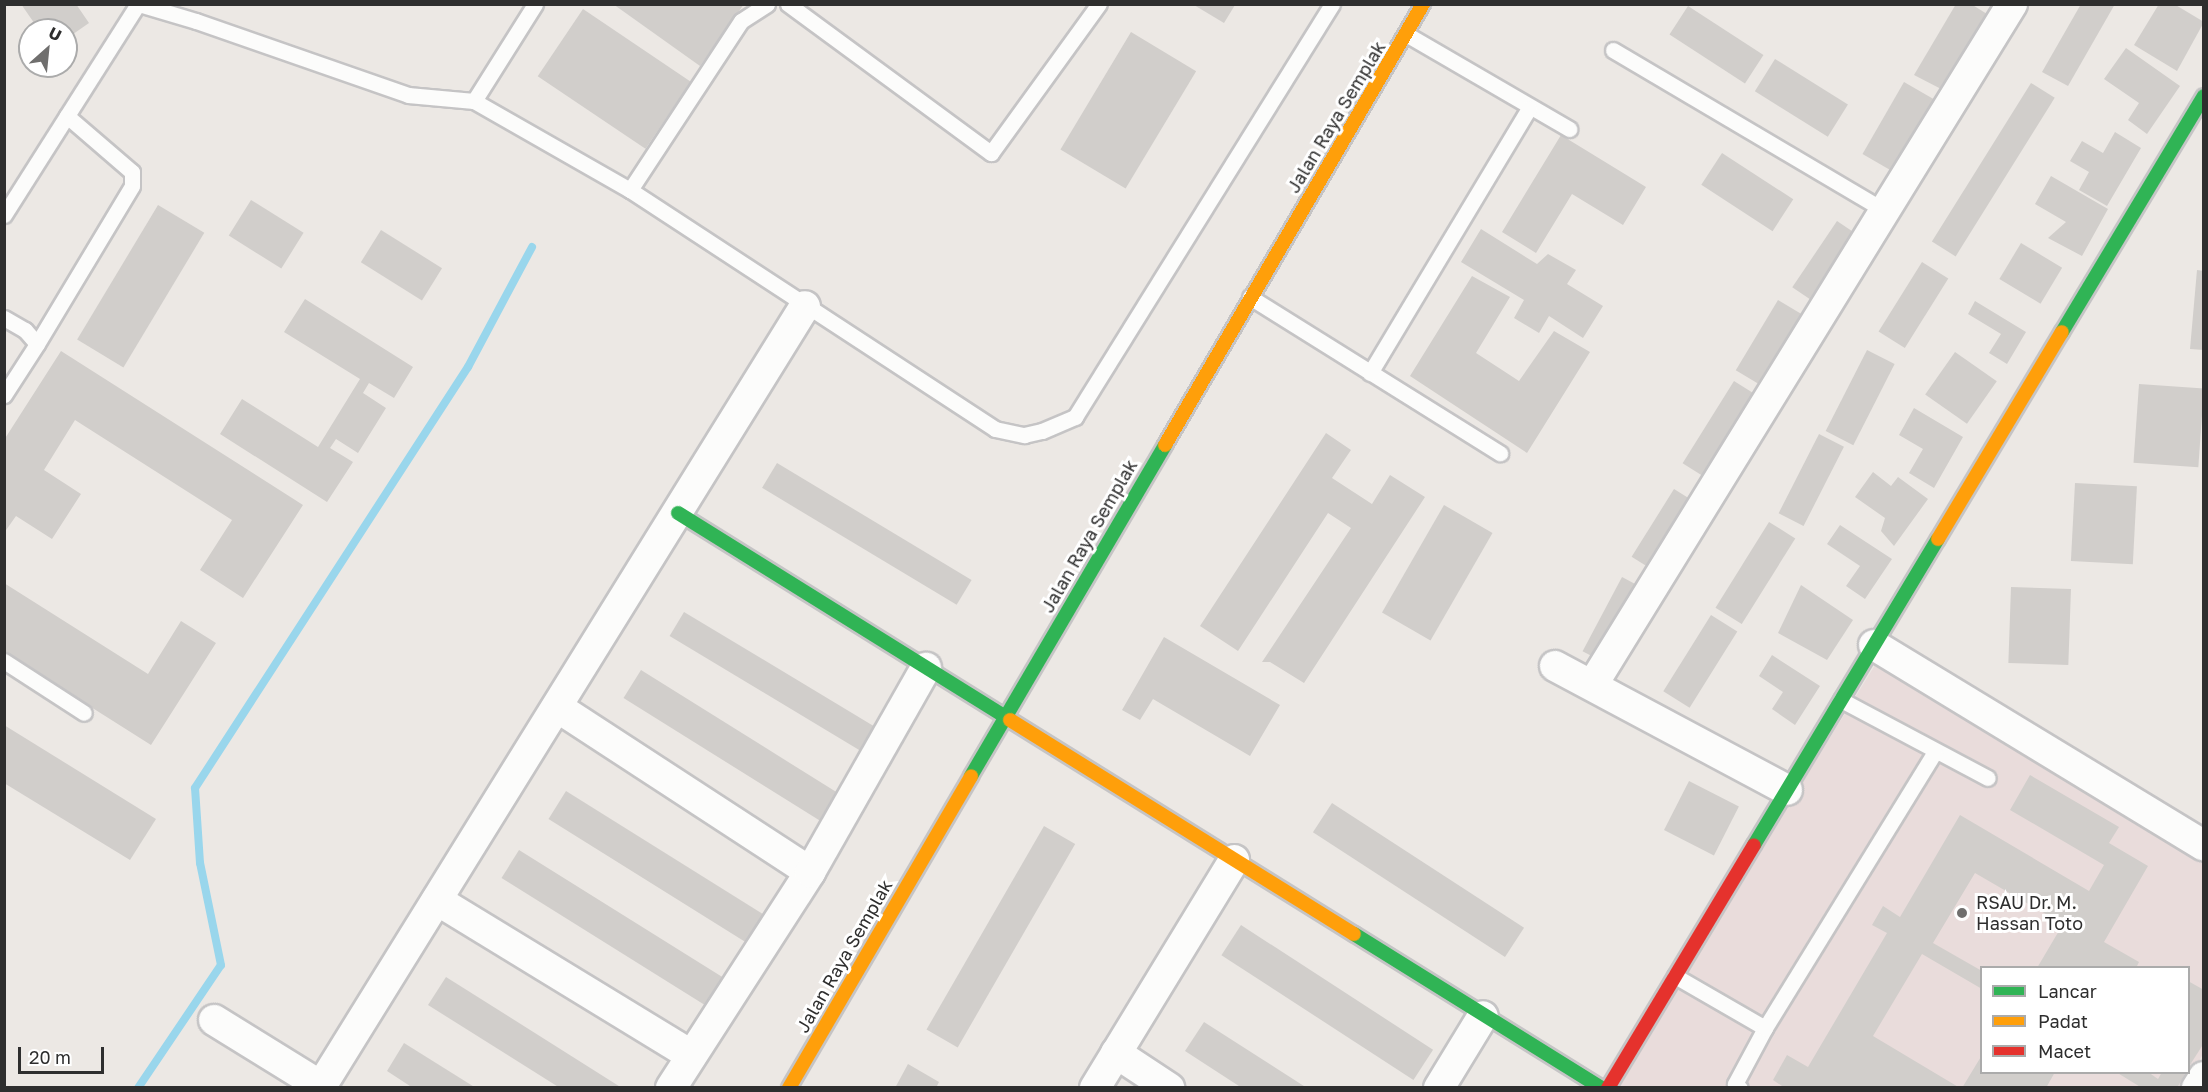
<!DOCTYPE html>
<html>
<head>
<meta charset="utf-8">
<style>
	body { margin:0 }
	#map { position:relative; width:2208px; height:1092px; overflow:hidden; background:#ece8e4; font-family:"Golos Text",sans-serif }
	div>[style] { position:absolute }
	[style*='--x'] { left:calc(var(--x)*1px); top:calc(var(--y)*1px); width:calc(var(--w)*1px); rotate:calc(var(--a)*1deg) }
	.medical>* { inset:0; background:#e9dcdb }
	.stream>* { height:8px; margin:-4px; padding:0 4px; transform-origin:4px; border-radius:4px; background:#99d6ec }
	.building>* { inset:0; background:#d1cecb; transform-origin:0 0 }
	.roads { filter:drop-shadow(2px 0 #c5c4c5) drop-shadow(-2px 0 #c5c4c5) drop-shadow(0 2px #c5c4c5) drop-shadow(0 -2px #c5c4c5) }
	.lane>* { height:15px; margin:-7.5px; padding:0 7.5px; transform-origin:7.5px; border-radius:7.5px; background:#fcfcfb }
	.street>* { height:30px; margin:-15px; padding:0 15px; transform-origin:15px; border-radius:15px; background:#fcfcfb }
	.fast>* { height:14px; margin:-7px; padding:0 7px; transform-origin:7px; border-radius:7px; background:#30b455 }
	.slow>* { height:14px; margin:-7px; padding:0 7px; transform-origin:7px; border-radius:7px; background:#ff9f0a }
	.jam>* { height:14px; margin:-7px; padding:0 7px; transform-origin:7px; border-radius:7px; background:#e5322d }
	.dots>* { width:16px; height:16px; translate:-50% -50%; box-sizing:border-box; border:3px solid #fff; border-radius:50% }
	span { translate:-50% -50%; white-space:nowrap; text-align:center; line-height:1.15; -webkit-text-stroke:6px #fff; paint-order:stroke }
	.street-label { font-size:18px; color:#2e2e2e }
	.poi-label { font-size:18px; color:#2e2e2e }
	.left { translate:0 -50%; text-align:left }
	.frame { position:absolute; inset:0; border:6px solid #2e2e2e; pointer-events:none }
	.legend { position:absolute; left:1980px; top:966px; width:210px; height:108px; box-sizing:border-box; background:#fff; border:2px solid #ababab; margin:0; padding:8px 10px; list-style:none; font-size:18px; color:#2e2e2e }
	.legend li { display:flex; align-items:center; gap:12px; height:30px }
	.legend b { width:30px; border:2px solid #ababab }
	.north { position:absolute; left:18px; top:18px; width:60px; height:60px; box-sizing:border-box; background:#fff; border:2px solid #ababab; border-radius:50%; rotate:27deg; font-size:16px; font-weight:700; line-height:24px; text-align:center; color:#2e2e2e }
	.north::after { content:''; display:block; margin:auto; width:21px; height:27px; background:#706f6e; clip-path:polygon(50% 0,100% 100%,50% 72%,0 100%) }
	.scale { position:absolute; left:18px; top:1047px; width:86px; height:27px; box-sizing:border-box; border:3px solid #2e2e2e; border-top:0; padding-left:8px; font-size:18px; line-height:21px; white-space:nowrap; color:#2e2e2e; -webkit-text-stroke:4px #fff; paint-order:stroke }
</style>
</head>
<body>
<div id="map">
	<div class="medical">
		<i style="clip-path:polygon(evenodd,1877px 662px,2203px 858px,2203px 1054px,2184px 1087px,1612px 1088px,1877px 662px,1982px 968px,2188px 968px,2188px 1072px,1982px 1072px,1982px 968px)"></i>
	</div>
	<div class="stream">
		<i style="--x:138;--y:1088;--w:148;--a:-56"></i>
		<i style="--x:221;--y:965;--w:104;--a:-101.6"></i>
		<i style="--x:200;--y:863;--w:75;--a:-93.8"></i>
		<i style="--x:195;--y:788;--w:502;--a:-57.04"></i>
		<i style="--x:468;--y:367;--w:136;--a:-61.9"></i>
	</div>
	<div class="building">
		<i style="clip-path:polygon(21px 4px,76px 4px,89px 23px,66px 39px,66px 30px,39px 30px)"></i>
		<i style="clip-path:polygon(613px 4px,744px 4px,700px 66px)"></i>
		<i style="clip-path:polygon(1956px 4px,1971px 4px,1987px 14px,1945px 91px,1914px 75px)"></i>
		<i style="clip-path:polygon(2081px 4px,2115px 4px,2068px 86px,2042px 72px)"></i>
		<i style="clip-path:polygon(2159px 4px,2174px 4px,2204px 22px,2177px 71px,2134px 45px)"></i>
		<i style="clip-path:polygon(1194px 5px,1235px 5px,1224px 23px)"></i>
		<i style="left:1688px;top:6px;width:90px;height:34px;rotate:33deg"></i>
		<i style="left:583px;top:9px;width:130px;height:81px;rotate:34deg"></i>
		<i style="left:1131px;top:32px;width:76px;height:137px;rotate:31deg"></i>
		<i style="clip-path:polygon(2126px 48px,2180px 86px,2147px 134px,2128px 120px,2139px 103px,2104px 79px)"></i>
		<i style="left:1775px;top:59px;width:86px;height:38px;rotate:32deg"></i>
		<i style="left:1904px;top:82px;width:39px;height:83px;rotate:30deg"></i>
		<i style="left:2031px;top:83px;width:28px;height:187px;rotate:32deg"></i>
		<i style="clip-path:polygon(2115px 132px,2141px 148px,2107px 206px,2079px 190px,2089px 172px,2070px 161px,2082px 141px,2103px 153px)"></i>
		<i style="clip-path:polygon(1561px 135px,1646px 187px,1623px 225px,1572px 194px,1536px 253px,1502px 232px)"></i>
		<i style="left:1722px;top:153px;width:85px;height:38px;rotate:33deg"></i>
		<i style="clip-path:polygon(2051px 176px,2108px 209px,2082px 256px,2048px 238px,2066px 222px,2035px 204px)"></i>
		<i style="left:251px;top:200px;width:62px;height:42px;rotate:32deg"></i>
		<i style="left:158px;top:205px;width:54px;height:157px;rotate:31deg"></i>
		<i style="left:1837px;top:221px;width:34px;height:80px;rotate:34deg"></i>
		<i style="clip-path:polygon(1481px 229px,1537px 264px,1548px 254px,1576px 270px,1567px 284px,1603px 306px,1583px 338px,1549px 316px,1539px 333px,1514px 318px,1524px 300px,1461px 262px)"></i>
		<i style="left:381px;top:230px;width:72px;height:38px;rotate:32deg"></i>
		<i style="left:2021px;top:243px;width:48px;height:42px;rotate:31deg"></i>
		<i style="left:1922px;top:262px;width:31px;height:82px;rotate:32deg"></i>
		<i style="clip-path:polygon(2197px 270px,2204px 271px,2204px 350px,2190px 349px)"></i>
		<i style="clip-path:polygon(1472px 276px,1510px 297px,1476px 353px,1519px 381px,1554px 331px,1590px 352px,1527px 453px,1410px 376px)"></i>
		<i style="clip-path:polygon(305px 299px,413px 367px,394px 398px,369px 383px,363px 393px,386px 408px,358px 453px,336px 439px,330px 448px,353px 462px,327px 502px,220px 434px,242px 399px,318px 447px,360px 379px,284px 332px)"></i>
		<i style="left:1778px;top:300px;width:39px;height:82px;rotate:31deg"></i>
		<i style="clip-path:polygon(1975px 301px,2026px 332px,2007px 364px,1989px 353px,2001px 334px,1968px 314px)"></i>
		<i style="left:1867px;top:350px;width:31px;height:91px;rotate:27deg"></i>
		<i style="clip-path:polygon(61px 351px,303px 505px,243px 598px,200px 570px,232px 520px,75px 420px,44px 470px,81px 494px,52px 539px,16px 516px,4px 533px,4px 440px)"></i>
		<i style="left:1955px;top:352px;width:51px;height:52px;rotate:35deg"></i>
		<i style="left:1734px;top:381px;width:38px;height:97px;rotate:32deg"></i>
		<i style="left:2139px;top:384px;width:65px;height:79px;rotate:4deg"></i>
		<i style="clip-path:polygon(1914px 408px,1963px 437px,1934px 488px,1909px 473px,1923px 449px,1899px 435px)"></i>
		<i style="clip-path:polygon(1326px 433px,1351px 450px,1332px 478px,1372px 504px,1390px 475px,1425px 497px,1304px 683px,1270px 662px,1262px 662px,1351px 528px,1328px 513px,1238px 651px,1200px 626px)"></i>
		<i style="left:1819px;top:434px;width:28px;height:89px;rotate:27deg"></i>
		<i style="left:777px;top:463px;width:227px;height:29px;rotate:31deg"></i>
		<i style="clip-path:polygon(1873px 472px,1891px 486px,1898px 477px,1928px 499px,1894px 546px,1881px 531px,1885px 518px,1855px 497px)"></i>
		<i style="left:2075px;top:483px;width:62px;height:78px;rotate:3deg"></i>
		<i style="left:1674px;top:489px;width:26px;height:80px;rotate:32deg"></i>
		<i style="left:1444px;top:505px;width:56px;height:124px;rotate:30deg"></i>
		<i style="left:1769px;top:522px;width:31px;height:101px;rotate:32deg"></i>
		<i style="clip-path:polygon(1840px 525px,1892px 559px,1865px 599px,1846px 586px,1860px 566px,1827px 544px)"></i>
		<i style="left:1622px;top:577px;width:26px;height:84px;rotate:28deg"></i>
		<i style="clip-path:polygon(4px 583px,148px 674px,181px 621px,216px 643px,151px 745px,4px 652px)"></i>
		<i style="clip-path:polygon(1801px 585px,1853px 620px,1827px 660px,1778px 633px)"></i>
		<i style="left:2011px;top:587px;width:60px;height:76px;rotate:2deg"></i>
		<i style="left:684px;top:612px;width:226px;height:28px;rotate:31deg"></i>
		<i style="left:1711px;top:615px;width:31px;height:90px;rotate:32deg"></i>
		<i style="clip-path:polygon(1164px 637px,1280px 705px,1250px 756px,1153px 699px,1140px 720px,1122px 710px)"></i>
		<i style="clip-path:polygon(1772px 655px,1820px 686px,1795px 725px,1772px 709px,1783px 692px,1759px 676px)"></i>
		<i style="left:641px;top:670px;width:245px;height:33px;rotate:32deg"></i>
		<i style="clip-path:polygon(4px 725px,156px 819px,130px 860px,4px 783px)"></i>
		<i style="clip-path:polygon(2030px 775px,2119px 827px,2109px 843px,2148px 866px,2104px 942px,2139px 962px,2136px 968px,2037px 968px,2063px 924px,1975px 873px,1933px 943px,1982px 971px,1982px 989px,1922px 954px,1873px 1036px,1960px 1088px,1785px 1088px,1773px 1080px,1787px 1055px,1808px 1067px,1887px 933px,1872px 925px,1883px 906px,1900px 917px,1960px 815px,2089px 891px,2104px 865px,2010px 810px)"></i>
		<i style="left:1689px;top:781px;width:56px;height:55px;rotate:27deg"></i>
		<i style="left:566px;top:791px;width:244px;height:33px;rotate:32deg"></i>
		<i style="left:1332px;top:803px;width:229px;height:35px;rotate:33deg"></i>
		<i style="left:1044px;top:826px;width:36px;height:235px;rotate:30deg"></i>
		<i style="left:519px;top:850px;width:244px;height:33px;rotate:32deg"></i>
		<i style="left:1241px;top:925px;width:229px;height:36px;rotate:33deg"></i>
		<i style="clip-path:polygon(446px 977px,622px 1088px,560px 1088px,428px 1005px)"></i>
		<i style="clip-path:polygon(2188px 981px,2204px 990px,2204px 1043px,2188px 1068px)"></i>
		<i style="clip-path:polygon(1204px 1022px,1307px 1088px,1242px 1088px,1185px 1051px)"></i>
		<i style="clip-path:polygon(404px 1043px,476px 1088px,413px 1088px,387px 1071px)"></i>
		<i style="clip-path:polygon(1982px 1055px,1982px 1072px,2055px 1072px,2046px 1088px,1962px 1088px)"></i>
		<i style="clip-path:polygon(908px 1064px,939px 1082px,936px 1088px,895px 1088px)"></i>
		<i style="clip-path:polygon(2116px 1072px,2148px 1072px,2158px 1079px,2162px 1072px,2186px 1072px,2177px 1088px,2142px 1088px)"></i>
	</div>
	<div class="roads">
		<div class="lane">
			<i style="--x:139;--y:4;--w:59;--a:16.6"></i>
			<i style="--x:196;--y:21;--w:225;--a:19.2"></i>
			<i style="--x:408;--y:95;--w:66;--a:5.2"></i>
			<i style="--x:474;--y:101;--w:180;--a:29.7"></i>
			<i style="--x:630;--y:190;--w:202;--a:-56.7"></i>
			<i style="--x:741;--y:21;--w:31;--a:-33"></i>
			<i style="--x:788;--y:4;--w:252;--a:36.3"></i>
			<i style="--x:991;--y:153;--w:184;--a:-54.1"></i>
			<i style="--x:1406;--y:34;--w:189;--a:30.2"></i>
			<i style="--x:1613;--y:50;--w:315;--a:30.6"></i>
			<i style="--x:474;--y:101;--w:115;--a:-57.8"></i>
			<i style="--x:630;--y:190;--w:436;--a:33.2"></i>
			<i style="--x:995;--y:429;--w:30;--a:12"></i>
			<i style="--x:1024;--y:435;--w:18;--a:-13"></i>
			<i style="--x:1042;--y:431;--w:36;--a:-23"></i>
			<i style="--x:1075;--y:417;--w:486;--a:-58.1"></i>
			<i style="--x:4;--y:215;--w:250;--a:-57.6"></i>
			<i style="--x:1250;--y:297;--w:295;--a:32"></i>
			<i style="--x:4;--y:318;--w:24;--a:30"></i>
			<i style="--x:25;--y:330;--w:18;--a:49"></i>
			<i style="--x:37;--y:344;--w:61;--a:122.9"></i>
			<i style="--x:37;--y:344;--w:184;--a:-59"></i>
			<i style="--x:132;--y:186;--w:14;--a:-90"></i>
			<i style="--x:132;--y:172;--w:86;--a:-139.3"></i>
			<i style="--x:1370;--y:373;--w:309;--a:-59"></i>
			<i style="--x:4;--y:661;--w:95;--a:33"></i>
			<i style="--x:1841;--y:700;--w:166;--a:28"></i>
			<i style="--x:1675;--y:976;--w:104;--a:30"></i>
			<i style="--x:1765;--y:1028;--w:64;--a:118.2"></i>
			<i style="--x:1735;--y:1084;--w:6;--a:39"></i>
			<i style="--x:1765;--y:1028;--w:324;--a:-58.4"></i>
		</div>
		<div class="street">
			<i style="--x:1874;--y:645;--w:386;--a:31.3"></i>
			<i style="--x:1555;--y:666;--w:263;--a:28.1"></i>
			<i style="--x:1593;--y:684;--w:799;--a:-58.36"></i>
			<i style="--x:557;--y:707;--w:302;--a:33.1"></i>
			<i style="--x:437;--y:900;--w:298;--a:31.4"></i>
			<i style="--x:214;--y:1020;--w:129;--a:31.7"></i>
			<i style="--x:1116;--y:1053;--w:64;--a:33.4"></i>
			<i style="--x:320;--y:1088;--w:920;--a:-58.19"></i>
			<i style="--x:671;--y:1088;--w:257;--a:-57.2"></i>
			<i style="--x:810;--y:872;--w:235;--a:-60.4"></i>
			<i style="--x:1095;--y:1088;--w:267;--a:-58.6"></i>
			<i style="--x:1439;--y:1088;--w:84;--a:-58.6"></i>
			<i style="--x:2197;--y:1088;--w:13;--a:-58"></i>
		</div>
		<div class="fast">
			<i style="--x:2062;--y:332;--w:275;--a:-59"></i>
			<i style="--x:678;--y:513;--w:391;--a:31.9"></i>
			<i style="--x:971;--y:776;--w:384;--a:-59.6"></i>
			<i style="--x:1754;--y:845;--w:357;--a:-59"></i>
			<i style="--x:1354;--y:934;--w:291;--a:31.9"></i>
		</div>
		<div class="slow">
			<i style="--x:1165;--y:445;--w:511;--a:-59.67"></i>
			<i style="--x:1938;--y:539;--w:241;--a:-59.1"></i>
			<i style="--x:1010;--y:720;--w:405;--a:31.9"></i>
			<i style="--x:789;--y:1088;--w:361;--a:-59.7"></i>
		</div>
		<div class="jam">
			<i style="--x:1608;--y:1088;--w:283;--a:-59"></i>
		</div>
	</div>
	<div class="dots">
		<i style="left:1962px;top:913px;background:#706f6e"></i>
	</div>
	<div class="street-label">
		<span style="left:1336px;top:117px;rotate:-59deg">Jalan Raya Semplak</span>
		<span style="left:1089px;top:536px;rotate:-60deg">Jalan Raya Semplak</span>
		<span style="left:844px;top:956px;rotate:-60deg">Jalan Raya Semplak</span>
	</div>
	<div class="poi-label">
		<span class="left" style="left:1976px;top:913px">RSAU Dr. M.<br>Hassan Toto</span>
	</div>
	<div class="frame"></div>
	<ul class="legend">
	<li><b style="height:8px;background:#30b455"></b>Lancar</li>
	<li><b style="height:8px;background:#ff9f0a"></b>Padat</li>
	<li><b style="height:8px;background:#e5322d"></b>Macet</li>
	</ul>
	<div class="north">U</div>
	<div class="scale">20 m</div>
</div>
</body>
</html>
